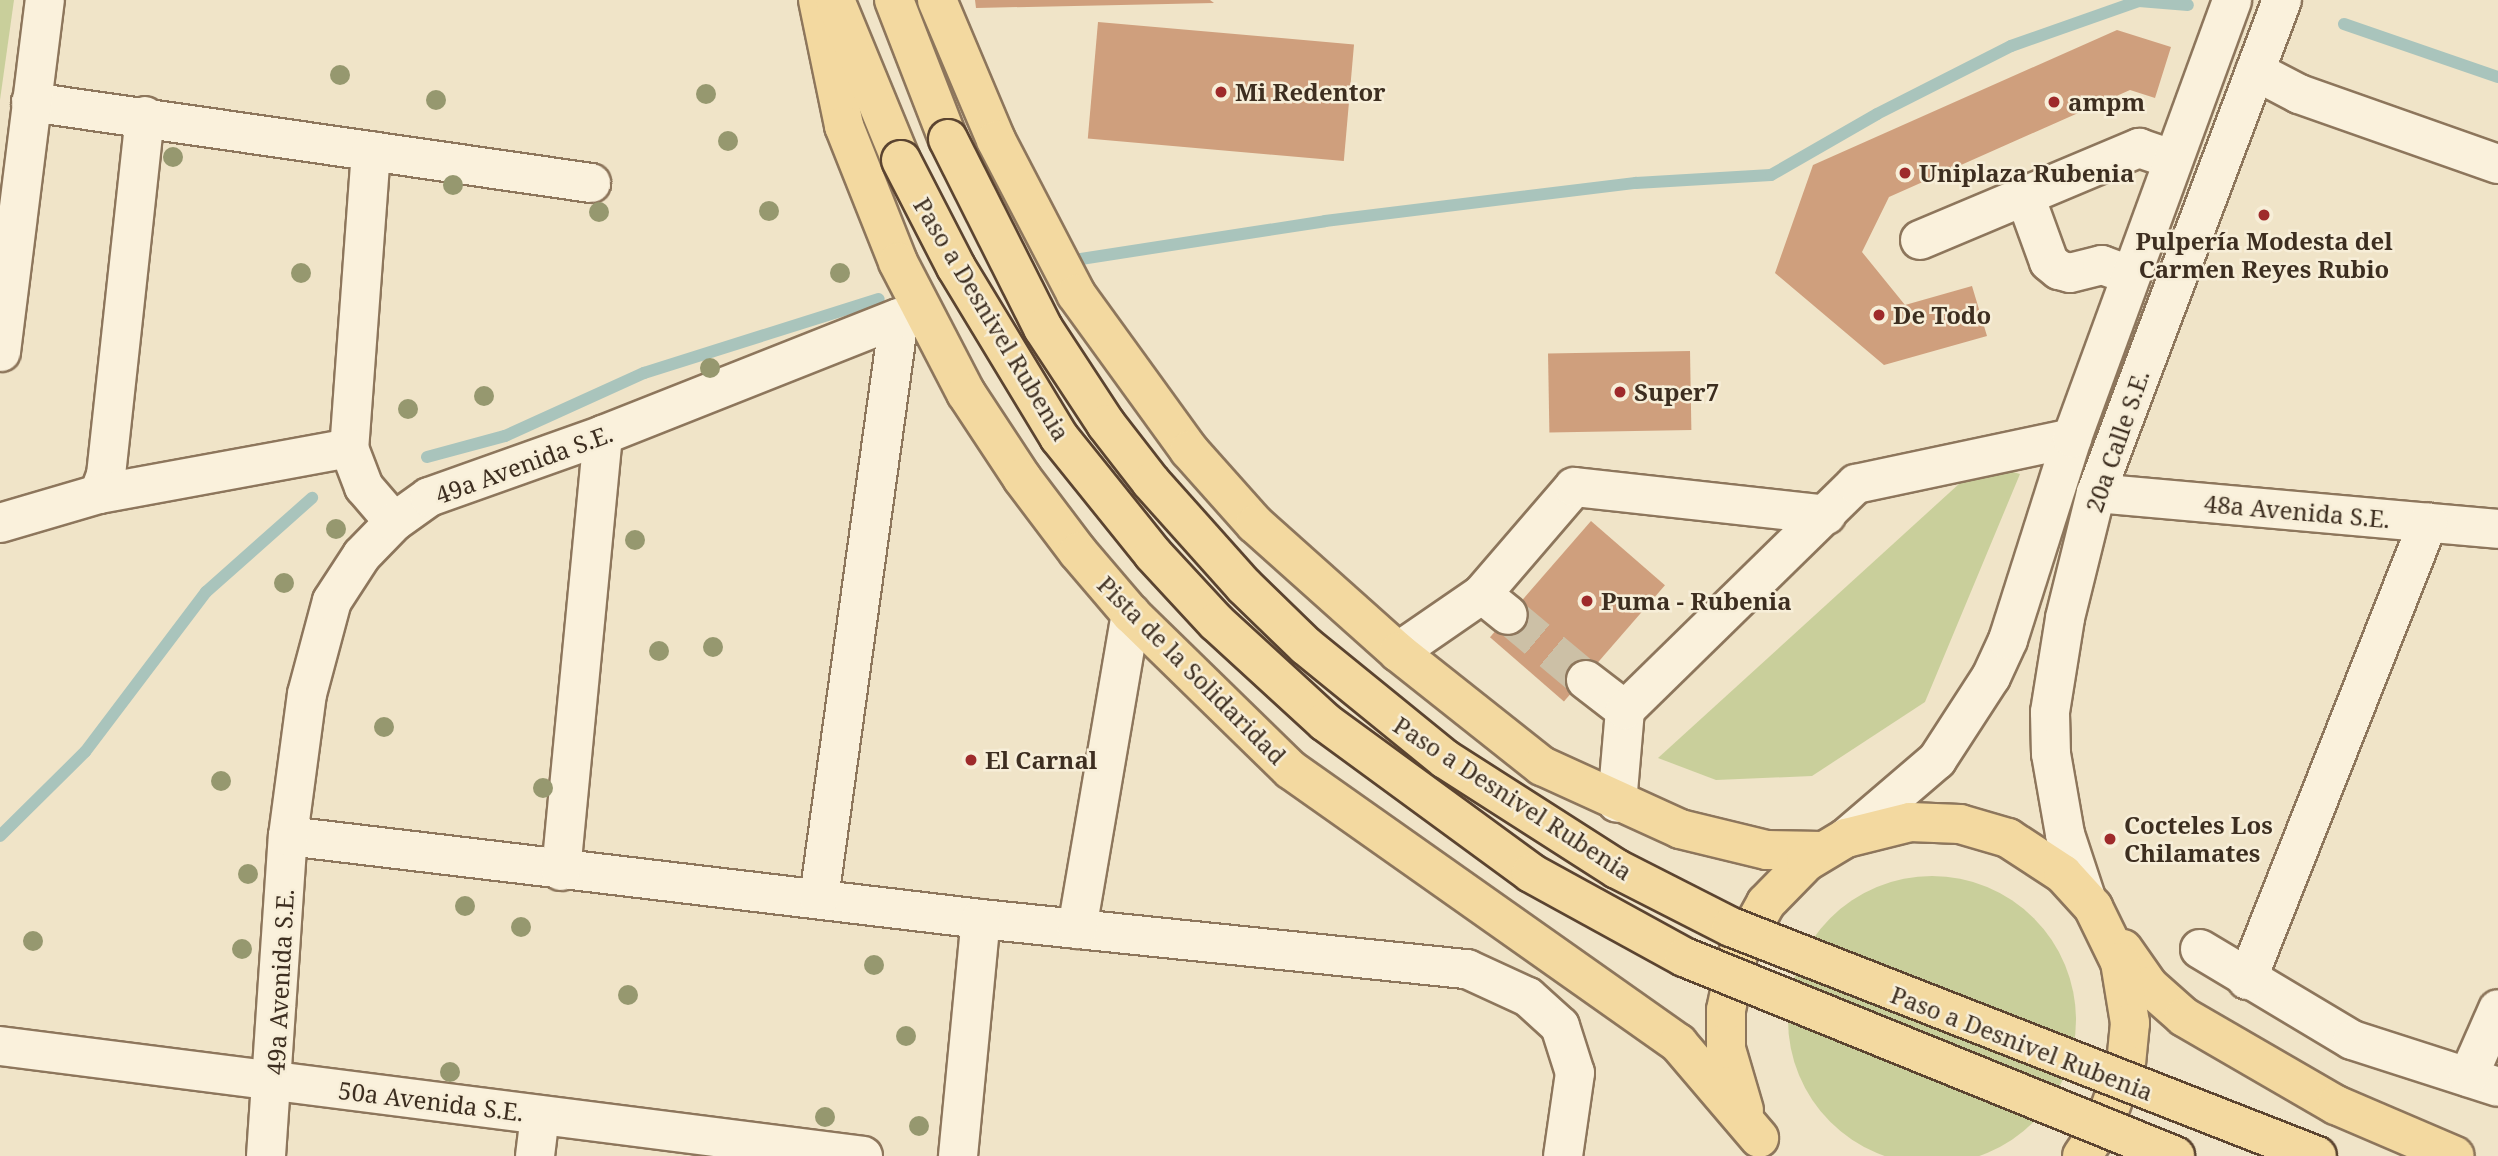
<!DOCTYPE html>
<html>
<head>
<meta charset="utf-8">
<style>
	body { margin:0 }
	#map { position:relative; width:2498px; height:1156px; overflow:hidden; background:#f0e4c8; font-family:"Noto Serif",serif }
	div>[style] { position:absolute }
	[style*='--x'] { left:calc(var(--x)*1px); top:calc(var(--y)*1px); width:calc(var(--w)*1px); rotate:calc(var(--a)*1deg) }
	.green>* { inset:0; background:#c9cf9b }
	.round { border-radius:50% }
	.stream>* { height:12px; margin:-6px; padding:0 6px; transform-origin:6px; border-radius:6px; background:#a9c4bc }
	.building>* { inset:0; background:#cf9f7d; transform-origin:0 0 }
	.minor-tunnel>* { height:38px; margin-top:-19px; transform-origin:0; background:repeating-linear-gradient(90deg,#ccc0a6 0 38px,transparent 0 57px) }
	.roads { filter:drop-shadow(2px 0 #8d765c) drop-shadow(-2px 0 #8d765c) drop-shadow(0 2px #8d765c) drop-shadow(0 -2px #8d765c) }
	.minor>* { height:38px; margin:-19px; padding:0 19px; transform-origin:19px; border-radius:19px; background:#faf1dc }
	.major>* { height:38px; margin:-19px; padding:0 19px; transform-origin:19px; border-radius:19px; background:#f3d9a0 }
	.bridges { filter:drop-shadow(2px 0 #5b4430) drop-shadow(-2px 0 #5b4430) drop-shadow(0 2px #5b4430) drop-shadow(0 -2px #5b4430) }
	.major-bridge>* { height:38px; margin:-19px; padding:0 19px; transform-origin:19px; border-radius:19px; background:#f3d9a0 }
	.trees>* { width:20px; height:20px; margin:-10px; border-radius:50%; background:#96986f }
	.dots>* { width:19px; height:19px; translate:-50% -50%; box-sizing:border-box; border:4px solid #f7eed8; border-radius:50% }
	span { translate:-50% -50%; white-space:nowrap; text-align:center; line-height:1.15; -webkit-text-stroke:5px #f7eed8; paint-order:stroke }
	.poi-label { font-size:24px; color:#3d2e20; font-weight:700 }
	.left { translate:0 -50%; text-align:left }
	.street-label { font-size:24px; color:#3d2e20 }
</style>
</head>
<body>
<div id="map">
	<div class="green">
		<i style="clip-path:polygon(0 0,14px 0,0 100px)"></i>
		<i style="clip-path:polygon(1982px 463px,2020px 474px,1925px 702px,1812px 776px,1716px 780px,1658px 758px)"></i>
		<i class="round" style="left:1788px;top:876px;width:288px;height:288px"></i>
	</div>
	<div class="stream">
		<i style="--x:2344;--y:24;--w:163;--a:19"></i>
		<i style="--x:1068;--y:261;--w:260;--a:-8.8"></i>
		<i style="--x:1325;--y:221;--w:313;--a:-7"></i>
		<i style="--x:1636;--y:183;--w:135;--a:-3.4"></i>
		<i style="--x:1771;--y:175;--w:122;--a:-29.9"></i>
		<i style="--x:1877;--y:114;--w:150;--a:-26.9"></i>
		<i style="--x:2011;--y:46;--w:136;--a:-19.4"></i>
		<i style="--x:2139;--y:1;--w:49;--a:4.7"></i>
		<i style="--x:427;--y:457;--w:81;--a:-15.1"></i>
		<i style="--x:505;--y:436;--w:153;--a:-24.4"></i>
		<i style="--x:644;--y:373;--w:246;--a:-17.5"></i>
		<i style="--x:0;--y:836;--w:120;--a:-44.7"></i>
		<i style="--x:85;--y:752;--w:201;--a:-52.9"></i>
		<i style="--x:206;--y:592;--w:142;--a:-41.6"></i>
	</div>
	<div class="building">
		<i style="clip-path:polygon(975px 0,1210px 0,1214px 3px,976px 8px)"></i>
		<i style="left:1098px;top:22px;width:257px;height:117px;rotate:5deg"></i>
		<i style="clip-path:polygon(2117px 30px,2171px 47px,2155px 98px,2130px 90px,1889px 197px,1862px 252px,1905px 305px,1972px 286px,1987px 336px,1884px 365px,1775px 273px,1813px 165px)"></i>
		<i style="left:1690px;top:351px;width:79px;height:142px;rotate:89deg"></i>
		<i style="left:1591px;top:521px;width:98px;height:154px;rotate:41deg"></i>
	</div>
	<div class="minor-tunnel">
		<i style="--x:1508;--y:615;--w:102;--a:39.8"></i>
	</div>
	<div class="roads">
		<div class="minor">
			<i style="--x:2255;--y:71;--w:50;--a:27.6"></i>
			<i style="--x:2299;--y:94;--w:211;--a:19.4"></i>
			<i style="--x:31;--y:102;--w:566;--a:8.23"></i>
			<i style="--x:371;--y:151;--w:298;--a:94.2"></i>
			<i style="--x:349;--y:448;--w:42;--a:69"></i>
			<i style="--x:364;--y:487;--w:46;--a:49.4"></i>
			<i style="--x:2025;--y:196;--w:70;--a:70"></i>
			<i style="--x:2049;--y:262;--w:13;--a:39"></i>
			<i style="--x:2059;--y:270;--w:11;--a:15"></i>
			<i style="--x:2070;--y:273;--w:33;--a:-14"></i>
			<i style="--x:2102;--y:265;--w:30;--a:20"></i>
			<i style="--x:1920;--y:240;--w:238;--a:-22.8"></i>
			<i style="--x:2139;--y:148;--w:34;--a:19"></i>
			<i style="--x:1;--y:352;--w:355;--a:-82.9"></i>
			<i style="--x:2096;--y:493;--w:404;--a:5.1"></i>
			<i style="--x:99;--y:494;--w:20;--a:-70"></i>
			<i style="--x:106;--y:475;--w:361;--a:-83.8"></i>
			<i style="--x:0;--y:523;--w:103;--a:-16.3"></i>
			<i style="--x:99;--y:494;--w:254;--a:-10.4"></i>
			<i style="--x:1482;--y:594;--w:33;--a:39"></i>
			<i style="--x:1398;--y:652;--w:102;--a:-34.6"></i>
			<i style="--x:1482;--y:594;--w:141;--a:-49.3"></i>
			<i style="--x:1574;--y:487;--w:254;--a:6.3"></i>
			<i style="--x:1586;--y:680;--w:49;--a:37.6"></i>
			<i style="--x:1625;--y:710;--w:93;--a:94.9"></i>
			<i style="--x:1625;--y:710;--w:323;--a:-44.4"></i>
			<i style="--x:1856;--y:484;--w:221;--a:-12"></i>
			<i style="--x:288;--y:836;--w:698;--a:6.83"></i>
			<i style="--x:981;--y:919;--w:489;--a:5.9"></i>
			<i style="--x:1467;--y:969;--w:67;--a:24.7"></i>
			<i style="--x:1528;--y:997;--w:43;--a:42.2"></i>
			<i style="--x:1560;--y:1026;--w:49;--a:72.3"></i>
			<i style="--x:1575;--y:1073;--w:84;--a:98.2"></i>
			<i style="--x:1846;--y:838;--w:120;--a:-40.6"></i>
			<i style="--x:1937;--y:760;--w:99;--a:-57"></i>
			<i style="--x:1991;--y:677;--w:41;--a:-65.3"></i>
			<i style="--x:2008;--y:640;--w:212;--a:-72.4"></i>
			<i style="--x:2072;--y:438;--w:466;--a:-69.9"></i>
			<i style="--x:561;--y:871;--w:438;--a:-84.5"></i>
			<i style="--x:819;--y:898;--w:585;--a:-82.15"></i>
			<i style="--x:2086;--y:898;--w:67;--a:-108.2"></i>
			<i style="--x:2065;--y:834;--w:81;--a:-99.9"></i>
			<i style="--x:2051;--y:754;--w:42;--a:-91.4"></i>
			<i style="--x:2050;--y:712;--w:95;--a:-80.9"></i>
			<i style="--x:2065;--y:618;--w:129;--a:-76.1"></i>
			<i style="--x:2096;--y:493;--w:527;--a:-69.33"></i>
			<i style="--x:1077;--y:929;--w:320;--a:-80.3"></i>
			<i style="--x:2200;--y:949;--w:177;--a:30.9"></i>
			<i style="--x:2352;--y:1040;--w:153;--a:17.8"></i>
			<i style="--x:2247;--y:980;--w:492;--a:-68.4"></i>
			<i style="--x:0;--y:1046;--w:870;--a:7.26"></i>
			<i style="--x:2468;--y:1077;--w:74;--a:-66.2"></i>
			<i style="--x:266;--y:1156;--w:321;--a:-86.1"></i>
			<i style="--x:288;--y:836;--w:143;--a:-82.4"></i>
			<i style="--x:307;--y:694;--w:96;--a:-75"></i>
			<i style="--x:332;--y:601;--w:55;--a:-56.9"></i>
			<i style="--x:362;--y:555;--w:46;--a:-45.9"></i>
			<i style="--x:394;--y:522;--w:43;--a:-35.5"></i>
			<i style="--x:429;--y:497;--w:185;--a:-19.6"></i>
			<i style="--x:603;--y:435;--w:318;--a:-21.6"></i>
			<i style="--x:899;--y:318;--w:24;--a:-7"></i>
			<i style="--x:535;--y:1156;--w:41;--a:-83"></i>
			<i style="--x:958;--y:1156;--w:238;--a:-84.5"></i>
		</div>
		<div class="major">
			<i style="--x:818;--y:0;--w:129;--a:78.3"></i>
			<i style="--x:844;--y:126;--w:146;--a:68.3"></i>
			<i style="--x:898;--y:262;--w:148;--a:62.6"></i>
			<i style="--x:966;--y:393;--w:102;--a:56.6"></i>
			<i style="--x:1022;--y:478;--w:93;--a:52.9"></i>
			<i style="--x:1078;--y:552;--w:82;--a:49.5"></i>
			<i style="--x:1131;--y:614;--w:223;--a:44.3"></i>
			<i style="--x:1291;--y:770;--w:474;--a:35.2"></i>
			<i style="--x:1678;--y:1043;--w:125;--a:49.5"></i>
			<i style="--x:835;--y:0;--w:173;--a:67.6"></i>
			<i style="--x:894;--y:0;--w:149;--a:68.8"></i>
			<i style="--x:937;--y:0;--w:152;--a:67.1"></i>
			<i style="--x:996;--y:140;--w:174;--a:62.5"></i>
			<i style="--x:1076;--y:294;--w:193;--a:54.1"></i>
			<i style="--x:1189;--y:450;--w:99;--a:48.3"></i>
			<i style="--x:1255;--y:524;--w:192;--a:41.8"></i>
			<i style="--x:1398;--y:652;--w:184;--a:38.4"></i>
			<i style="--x:1542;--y:766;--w:152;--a:24.5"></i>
			<i style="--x:1680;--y:829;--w:89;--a:13.6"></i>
			<i style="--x:1767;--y:850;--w:55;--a:1"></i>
			<i style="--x:2123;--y:949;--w:45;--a:54.9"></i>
			<i style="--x:2149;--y:986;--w:47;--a:41.5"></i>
			<i style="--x:2184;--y:1017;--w:176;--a:30.1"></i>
			<i style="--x:2336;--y:1105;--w:129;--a:23.2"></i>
			<i style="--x:1744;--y:1110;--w:64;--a:-106.4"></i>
			<i style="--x:1726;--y:1049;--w:39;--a:-90"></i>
			<i style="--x:1726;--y:1010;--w:57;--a:-77.9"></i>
			<i style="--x:1738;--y:954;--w:58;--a:-61.2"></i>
			<i style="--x:1766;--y:903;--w:57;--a:-45.7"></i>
			<i style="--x:1806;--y:862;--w:47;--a:-31"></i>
			<i style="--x:1846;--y:838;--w:66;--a:-14"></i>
			<i style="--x:1910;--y:822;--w:50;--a:2.3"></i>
			<i style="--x:1960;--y:824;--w:50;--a:16.3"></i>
			<i style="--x:2008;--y:838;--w:66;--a:33.2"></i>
			<i style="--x:2063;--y:874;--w:45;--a:47.7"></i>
			<i style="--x:2093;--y:907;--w:61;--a:63.9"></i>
			<i style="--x:2120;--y:962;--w:62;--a:80.7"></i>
			<i style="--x:2130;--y:1023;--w:41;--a:95.6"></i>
			<i style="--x:2126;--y:1064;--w:62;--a:109.9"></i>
			<i style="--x:2105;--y:1122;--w:41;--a:124.1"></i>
		</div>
	</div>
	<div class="bridges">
		<div class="major-bridge">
			<i style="--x:948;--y:139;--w:212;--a:63.3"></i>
			<i style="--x:1043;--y:328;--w:115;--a:56.7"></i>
			<i style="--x:1106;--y:424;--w:73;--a:52.2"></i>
			<i style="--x:1151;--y:482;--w:140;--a:48.2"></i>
			<i style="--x:1244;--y:586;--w:86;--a:44.1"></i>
			<i style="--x:1306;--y:646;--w:179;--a:39.1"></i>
			<i style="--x:1445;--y:759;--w:204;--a:32.6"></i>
			<i style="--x:1617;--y:869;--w:128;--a:27"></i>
			<i style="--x:1731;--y:927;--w:629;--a:21.34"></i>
			<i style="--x:901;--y:160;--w:120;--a:62.8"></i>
			<i style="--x:956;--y:267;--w:199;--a:58.8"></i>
			<i style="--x:1059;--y:437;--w:150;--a:51.2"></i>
			<i style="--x:1153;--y:554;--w:93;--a:47.2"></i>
			<i style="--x:1216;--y:622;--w:148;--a:42.5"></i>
			<i style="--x:1325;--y:722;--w:255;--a:36.2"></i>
			<i style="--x:1531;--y:873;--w:175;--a:28.8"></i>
			<i style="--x:1684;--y:957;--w:530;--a:22.06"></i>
		</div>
	</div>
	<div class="trees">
		<i style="left:340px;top:75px"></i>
		<i style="left:706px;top:94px"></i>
		<i style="left:436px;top:100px"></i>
		<i style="left:728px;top:141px"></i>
		<i style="left:173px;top:157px"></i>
		<i style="left:453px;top:185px"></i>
		<i style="left:769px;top:211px"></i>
		<i style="left:599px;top:212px"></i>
		<i style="left:301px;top:273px"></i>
		<i style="left:840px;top:273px"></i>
		<i style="left:710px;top:368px"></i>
		<i style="left:484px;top:396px"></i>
		<i style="left:408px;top:409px"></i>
		<i style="left:336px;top:529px"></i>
		<i style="left:635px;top:540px"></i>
		<i style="left:284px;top:583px"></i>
		<i style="left:713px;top:647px"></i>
		<i style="left:659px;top:651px"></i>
		<i style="left:384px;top:727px"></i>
		<i style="left:221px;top:781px"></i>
		<i style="left:543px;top:788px"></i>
		<i style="left:248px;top:874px"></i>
		<i style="left:465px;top:906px"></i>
		<i style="left:521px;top:927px"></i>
		<i style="left:33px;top:941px"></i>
		<i style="left:242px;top:949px"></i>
		<i style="left:874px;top:965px"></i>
		<i style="left:628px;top:995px"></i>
		<i style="left:906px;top:1036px"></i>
		<i style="left:450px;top:1072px"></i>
		<i style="left:825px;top:1117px"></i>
		<i style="left:919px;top:1126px"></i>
	</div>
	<div class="dots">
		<i style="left:1221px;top:92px;background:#9e2a2b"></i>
		<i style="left:2054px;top:102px;background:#9e2a2b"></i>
		<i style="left:1905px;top:173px;background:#9e2a2b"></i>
		<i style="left:2264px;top:215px;background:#9e2a2b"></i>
		<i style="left:1879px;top:315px;background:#9e2a2b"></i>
		<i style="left:1620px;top:392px;background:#9e2a2b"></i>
		<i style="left:1587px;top:601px;background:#9e2a2b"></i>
		<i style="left:971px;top:760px;background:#9e2a2b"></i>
		<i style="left:2110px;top:839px;background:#9e2a2b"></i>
	</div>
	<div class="poi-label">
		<span class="left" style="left:1235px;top:92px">Mi Redentor</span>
		<span class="left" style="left:2068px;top:102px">ampm</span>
		<span class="left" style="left:1919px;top:173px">Uniplaza Rubenia</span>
		<span style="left:2264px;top:255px">Pulpería Modesta del<br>Carmen Reyes Rubio</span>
		<span class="left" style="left:1893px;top:315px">De Todo</span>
		<span class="left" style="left:1634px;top:392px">Super7</span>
		<span class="left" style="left:1601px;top:601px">Puma - Rubenia</span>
		<span class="left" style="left:985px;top:760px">El Carnal</span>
		<span class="left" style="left:2124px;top:839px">Cocteles Los<br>Chilamates</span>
	</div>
	<div class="street-label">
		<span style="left:992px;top:319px;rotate:59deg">Paso a Desnivel Rubenia</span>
		<span style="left:2117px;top:441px;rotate:-71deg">20a Calle S.E.</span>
		<span style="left:524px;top:464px;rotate:-20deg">49a Avenida S.E.</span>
		<span style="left:2297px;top:511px;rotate:5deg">48a Avenida S.E.</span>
		<span style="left:1192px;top:670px;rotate:45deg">Pista de la Solidaridad</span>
		<span style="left:1513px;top:798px;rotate:33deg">Paso a Desnivel Rubenia</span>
		<span style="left:280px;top:982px;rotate:-87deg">49a Avenida S.E.</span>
		<span style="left:2022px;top:1043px;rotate:21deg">Paso a Desnivel Rubenia</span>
		<span style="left:431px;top:1101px;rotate:7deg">50a Avenida S.E.</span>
	</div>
</div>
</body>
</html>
